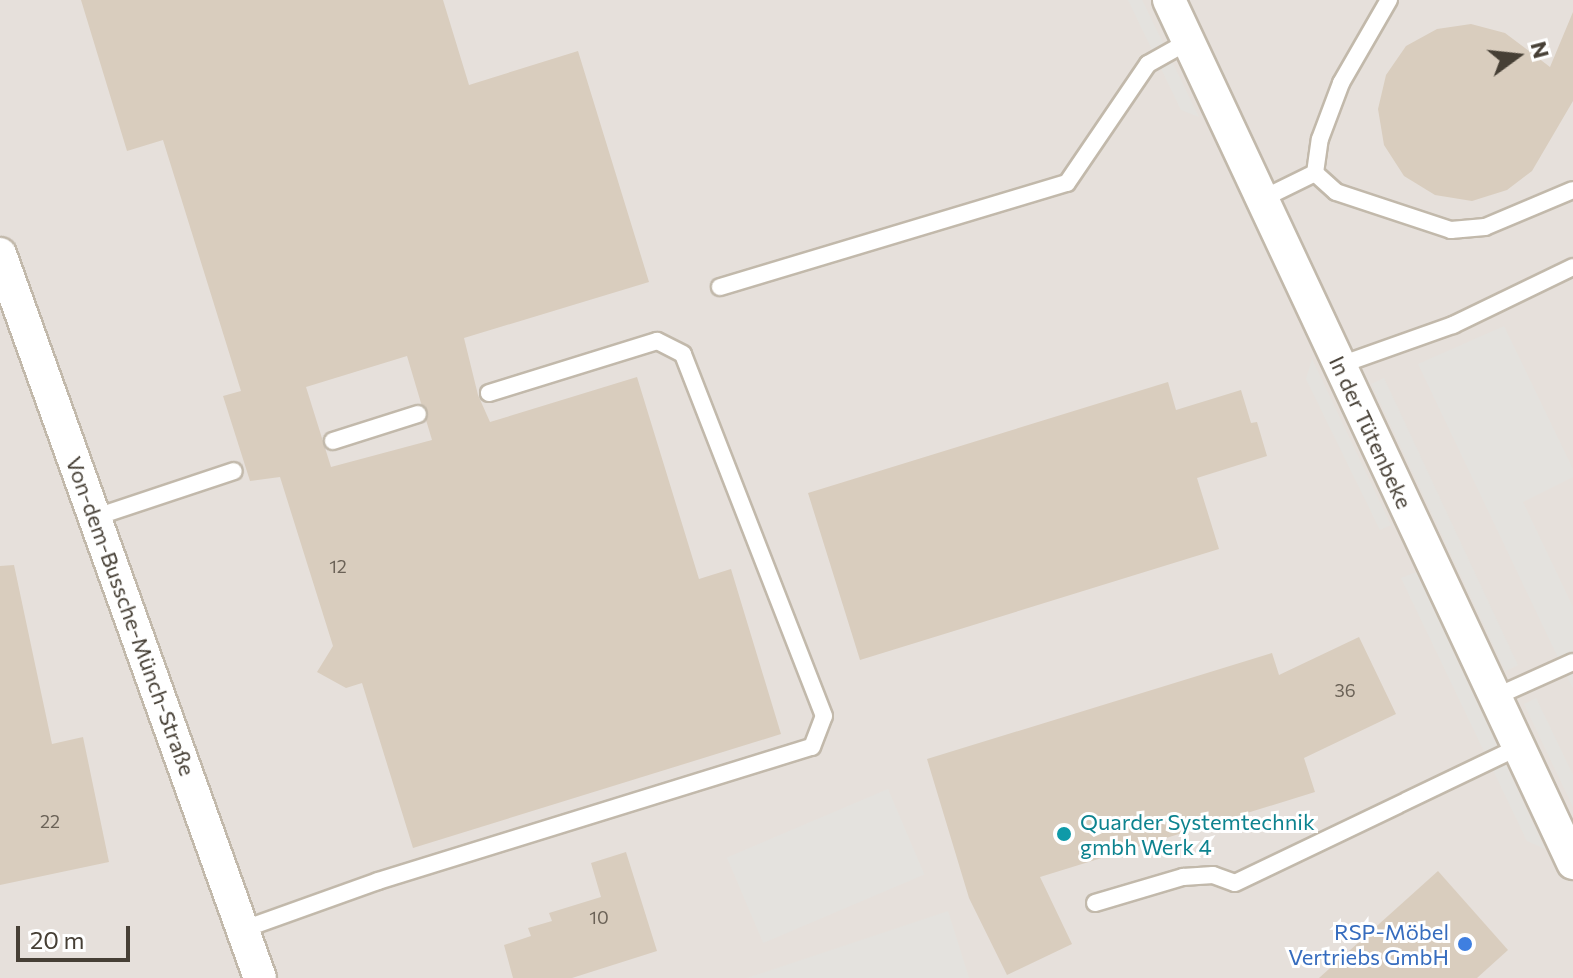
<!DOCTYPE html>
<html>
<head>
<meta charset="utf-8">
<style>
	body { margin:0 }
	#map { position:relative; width:1573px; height:978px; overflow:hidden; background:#f3efe6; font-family:Commissioner,sans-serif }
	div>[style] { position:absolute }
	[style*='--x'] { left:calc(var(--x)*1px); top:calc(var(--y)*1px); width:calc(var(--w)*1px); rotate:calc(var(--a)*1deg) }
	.industrial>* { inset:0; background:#e6e0db; transform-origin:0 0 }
	.parking>* { inset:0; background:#e4e2de; transform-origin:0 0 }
	.building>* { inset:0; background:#d9cdbe }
	.roads { filter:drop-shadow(2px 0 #c2b9ab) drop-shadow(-2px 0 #c2b9ab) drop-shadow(0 2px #c2b9ab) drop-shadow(0 -2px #c2b9ab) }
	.service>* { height:16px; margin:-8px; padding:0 8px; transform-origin:8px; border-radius:8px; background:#fff }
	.minor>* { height:32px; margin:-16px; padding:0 16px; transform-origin:16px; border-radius:16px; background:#fff }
	.dots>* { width:22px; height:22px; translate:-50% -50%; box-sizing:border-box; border:4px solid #fff; border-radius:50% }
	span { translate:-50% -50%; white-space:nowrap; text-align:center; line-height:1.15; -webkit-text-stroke:6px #fff; paint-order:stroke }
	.number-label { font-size:18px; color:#6b6257 }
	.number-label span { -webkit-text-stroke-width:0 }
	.street-label { font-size:22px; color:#463f35 }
	.culture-label { font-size:22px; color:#0d838f }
	.left { translate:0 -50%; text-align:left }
	.shop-label { font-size:22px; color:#366cbe }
	.right { translate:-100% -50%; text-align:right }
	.north { position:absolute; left:1477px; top:16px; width:80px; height:80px; -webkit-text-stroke:6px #fff; paint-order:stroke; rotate:75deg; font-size:22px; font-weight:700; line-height:32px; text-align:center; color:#463f35 }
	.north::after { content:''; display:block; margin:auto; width:28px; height:36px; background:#463f35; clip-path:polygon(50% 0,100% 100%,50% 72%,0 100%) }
	.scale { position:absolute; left:16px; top:926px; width:114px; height:36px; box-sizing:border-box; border:4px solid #463f35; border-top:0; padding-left:10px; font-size:24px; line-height:28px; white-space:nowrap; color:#463f35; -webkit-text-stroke:6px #fff; paint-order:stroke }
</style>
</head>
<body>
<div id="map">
	<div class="industrial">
		<i style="left:0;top:0;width:1573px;height:978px"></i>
	</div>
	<div class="parking">
		<i style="clip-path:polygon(1128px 0,1142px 0,1199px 117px,1181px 110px)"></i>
		<i style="clip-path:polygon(1504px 326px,1573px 469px,1573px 477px,1523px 502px,1573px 607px,1573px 689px,1418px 364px)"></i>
		<i style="clip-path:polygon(1312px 359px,1391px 525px,1380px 530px,1306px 379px)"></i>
		<i style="left:1384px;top:378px;width:317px;height:14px;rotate:65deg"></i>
		<i style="clip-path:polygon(1416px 572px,1545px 849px,1527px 841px,1401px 578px)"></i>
		<i style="clip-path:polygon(1536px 698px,1573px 775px,1573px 807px,1524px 704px)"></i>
		<i style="left:888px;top:789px;width:93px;height:175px;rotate:67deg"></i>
		<i style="clip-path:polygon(948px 911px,969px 978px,747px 978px)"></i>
	</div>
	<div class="building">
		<i style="clip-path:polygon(evenodd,81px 0,443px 0,469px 85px,578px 51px,649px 282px,464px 338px,478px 395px,490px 422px,637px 377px,699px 579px,731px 569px,781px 734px,413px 848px,362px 683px,346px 688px,317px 672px,333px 646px,280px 477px,250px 481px,223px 396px,241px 391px,163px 140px,127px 151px,81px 0,407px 356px,432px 440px,331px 467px,306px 387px,407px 356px)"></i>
		<i style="clip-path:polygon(1573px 12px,1573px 101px,1532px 171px,1507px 190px,1472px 201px,1435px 195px,1404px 176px,1384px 145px,1378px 109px,1386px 75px,1406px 46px,1437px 29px,1471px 24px,1505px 33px,1550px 67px)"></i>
		<i style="clip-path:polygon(1168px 382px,1176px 410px,1241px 390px,1251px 423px,1257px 422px,1267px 456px,1197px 478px,1219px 549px,860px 660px,808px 493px)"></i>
		<i style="clip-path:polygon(14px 565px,52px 744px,83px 737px,109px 862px,0 885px,0 566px)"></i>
		<i style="clip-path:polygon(1359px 637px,1396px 714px,1304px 758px,1315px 792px,1040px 877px,1072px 944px,1007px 975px,969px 898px,927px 759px,1272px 653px,1279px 675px)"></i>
		<i style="clip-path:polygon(626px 852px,657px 951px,572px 978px,513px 978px,504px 945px,531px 936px,528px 928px,552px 921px,549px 913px,601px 897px,591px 863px)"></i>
		<i style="clip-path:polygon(1438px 871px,1508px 950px,1477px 978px,1319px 978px)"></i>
	</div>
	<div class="roads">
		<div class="service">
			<i style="--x:1315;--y:173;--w:34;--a:-82"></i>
			<i style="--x:1320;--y:139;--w:60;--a:-69.4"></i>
			<i style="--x:1341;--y:83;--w:96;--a:-60"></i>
			<i style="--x:1262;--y:199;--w:59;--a:-26.1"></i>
			<i style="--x:1315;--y:173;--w:28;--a:42"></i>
			<i style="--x:1336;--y:192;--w:121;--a:18.3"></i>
			<i style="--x:1451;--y:230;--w:34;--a:-5"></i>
			<i style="--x:1485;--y:227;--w:95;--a:-22.8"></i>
			<i style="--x:720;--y:287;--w:362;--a:-16.7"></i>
			<i style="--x:1067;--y:183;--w:144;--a:-55.8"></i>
			<i style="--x:1148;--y:64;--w:47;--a:-29.3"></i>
			<i style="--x:1340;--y:365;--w:120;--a:-19.5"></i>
			<i style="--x:1453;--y:325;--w:133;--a:-25.8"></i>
			<i style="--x:333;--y:441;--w:89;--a:-17.6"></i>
			<i style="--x:96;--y:517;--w:145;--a:-18.4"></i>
			<i style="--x:1495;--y:697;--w:85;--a:-24.2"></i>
			<i style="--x:1095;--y:903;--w:92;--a:-16.5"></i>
			<i style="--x:1183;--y:877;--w:30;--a:-4"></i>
			<i style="--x:1213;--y:875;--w:23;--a:20"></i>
			<i style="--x:1235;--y:883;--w:315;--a:-25.6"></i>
			<i style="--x:244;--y:929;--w:142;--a:-19.7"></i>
			<i style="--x:378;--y:881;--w:454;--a:-17.2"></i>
			<i style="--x:812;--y:747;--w:33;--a:-69"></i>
			<i style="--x:824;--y:716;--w:388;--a:-111.3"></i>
			<i style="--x:683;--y:354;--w:29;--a:-153"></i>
			<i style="--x:657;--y:341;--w:176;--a:162.8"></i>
		</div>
		<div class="minor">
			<i style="--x:1169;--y:0;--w:953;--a:64.91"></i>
			<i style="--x:0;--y:254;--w:769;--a:70.25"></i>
		</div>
	</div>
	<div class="dots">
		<i style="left:1064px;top:834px;background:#0f9aa8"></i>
		<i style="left:1465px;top:944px;background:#3f7fe0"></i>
	</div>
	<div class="number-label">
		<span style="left:338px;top:566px">12</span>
		<span style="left:1345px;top:690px">36</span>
		<span style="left:50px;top:821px">22</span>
		<span style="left:599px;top:917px">10</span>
	</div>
	<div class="street-label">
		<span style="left:1371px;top:432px;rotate:65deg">In der Tütenbeke</span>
		<span style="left:131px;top:616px;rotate:70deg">Von-dem-Bussche-Münch-Straße</span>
	</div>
	<div class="culture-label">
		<span class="left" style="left:1080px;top:834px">Quarder Systemtechnik<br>gmbh Werk 4</span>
	</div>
	<div class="shop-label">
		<span class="right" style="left:1449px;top:944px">RSP-Möbel<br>Vertriebs GmbH</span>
	</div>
	<div class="north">N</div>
	<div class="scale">20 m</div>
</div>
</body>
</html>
